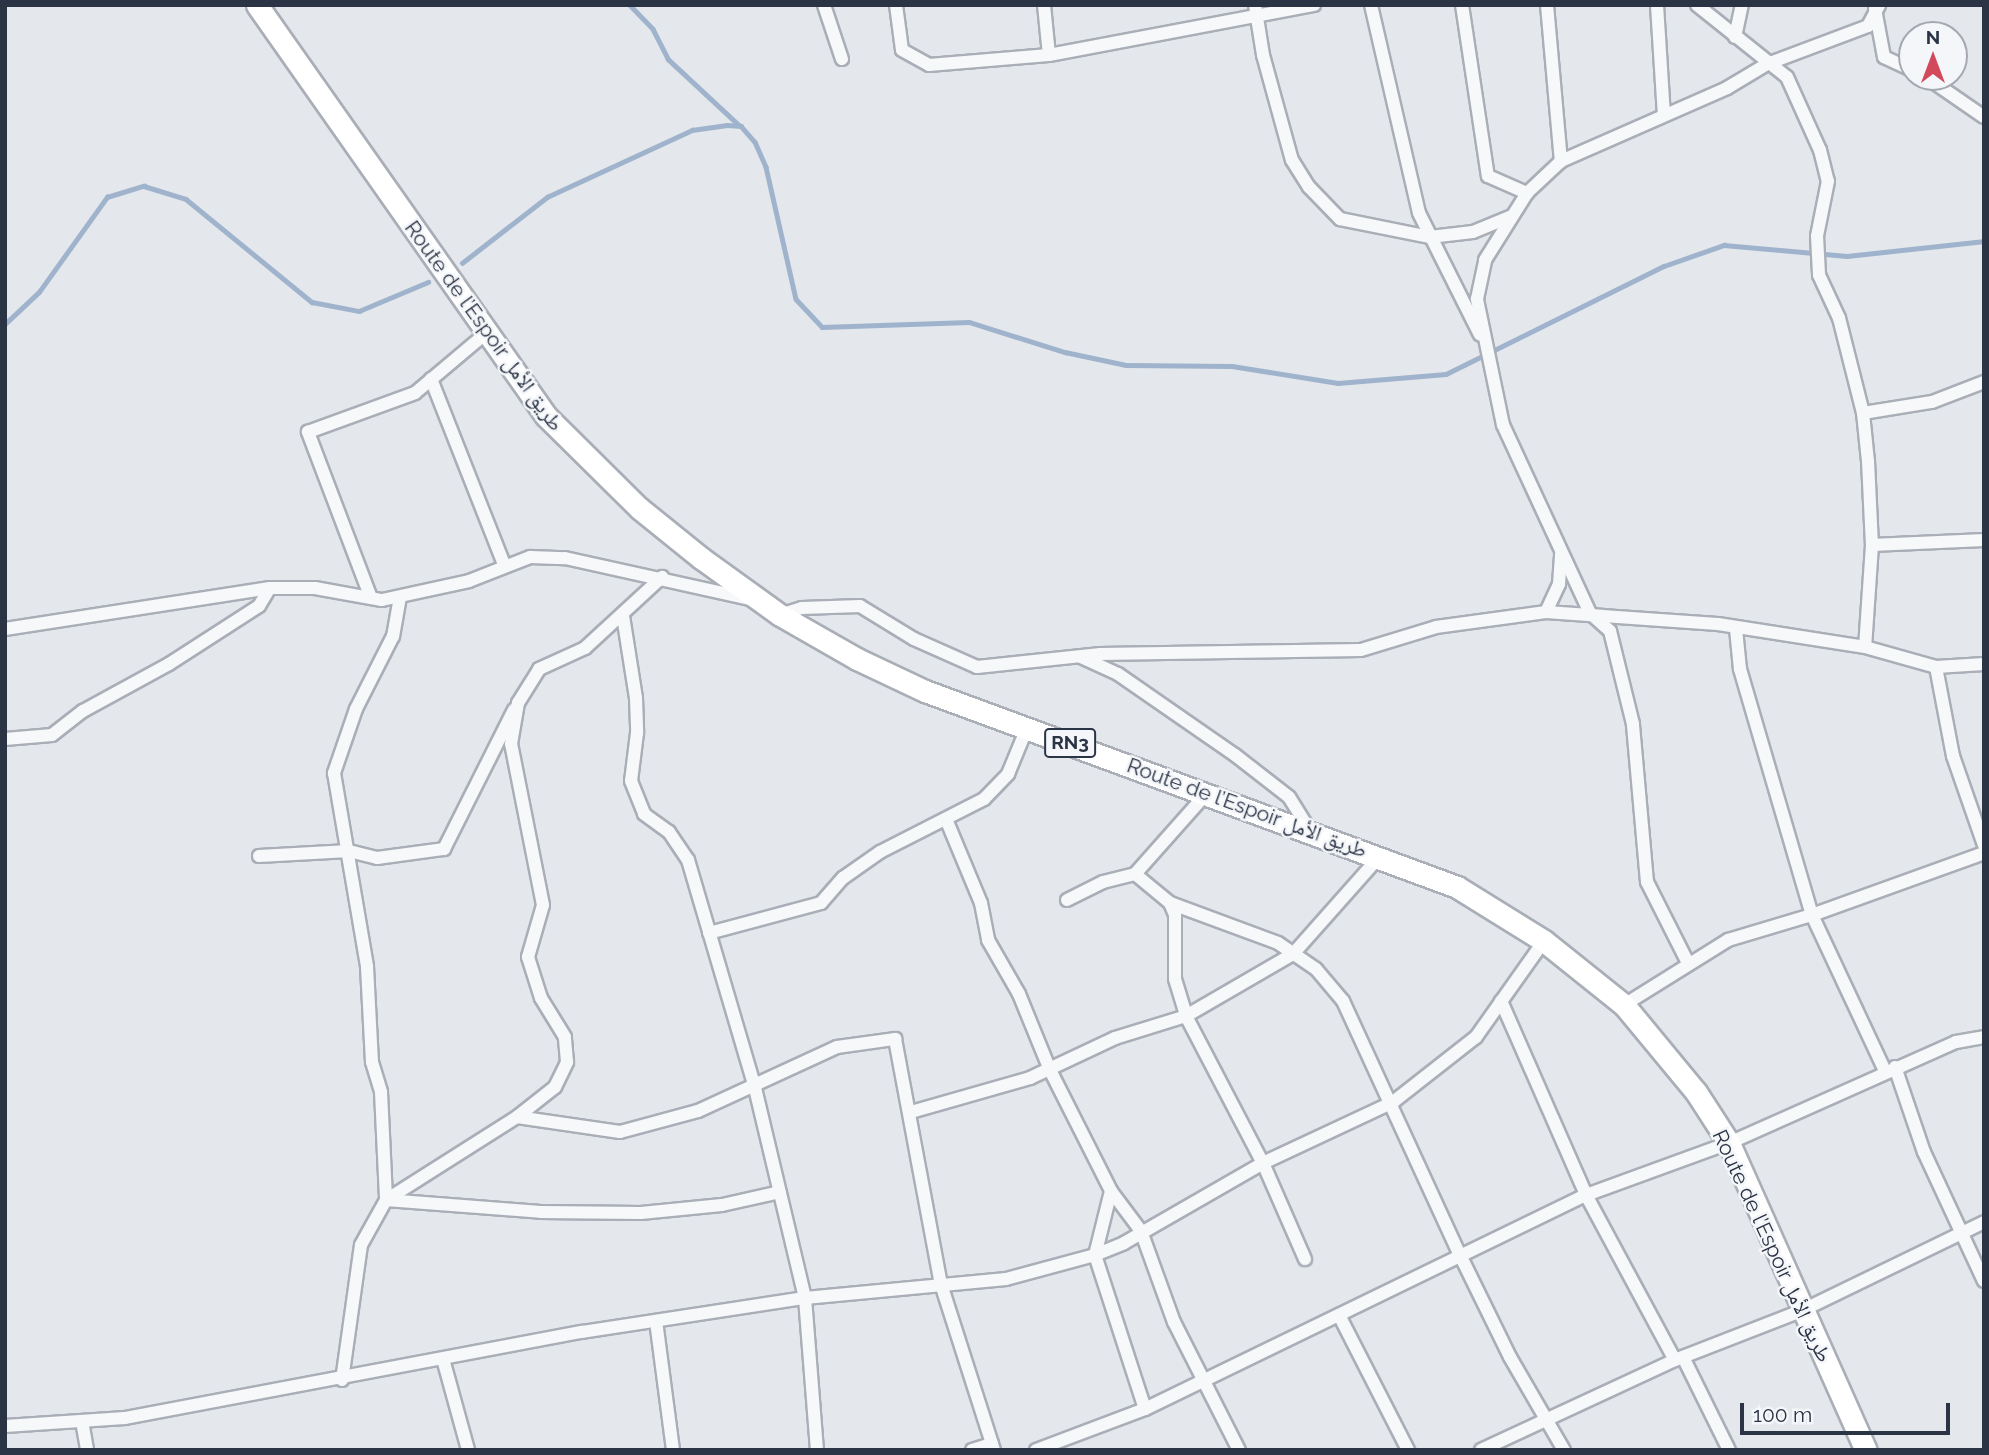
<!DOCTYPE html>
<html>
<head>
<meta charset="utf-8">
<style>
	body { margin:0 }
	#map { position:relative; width:1989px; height:1455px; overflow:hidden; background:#e4e7ec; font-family:Raleway,"Noto Naskh Arabic",sans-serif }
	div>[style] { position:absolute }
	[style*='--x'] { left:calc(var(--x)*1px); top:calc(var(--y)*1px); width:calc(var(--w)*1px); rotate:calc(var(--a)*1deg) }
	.stream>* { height:4.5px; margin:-2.25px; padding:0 2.25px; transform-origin:2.25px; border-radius:2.25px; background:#9fb4cc }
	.roads { filter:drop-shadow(2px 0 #a9aeb7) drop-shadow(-2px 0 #a9aeb7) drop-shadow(0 2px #a9aeb7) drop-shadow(0 -2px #a9aeb7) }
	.minor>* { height:12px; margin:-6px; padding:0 6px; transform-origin:6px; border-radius:6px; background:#f7f8fa }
	.trunk>* { height:21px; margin:-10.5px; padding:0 10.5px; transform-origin:10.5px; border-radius:10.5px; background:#fff }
	span { translate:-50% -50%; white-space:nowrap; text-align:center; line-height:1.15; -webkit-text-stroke:5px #f4f6f9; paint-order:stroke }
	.shield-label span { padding:2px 5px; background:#f4f6f9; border:2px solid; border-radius:5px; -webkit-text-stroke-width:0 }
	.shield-label { font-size:19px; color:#2b3445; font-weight:700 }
	.street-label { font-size:21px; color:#2b3445 }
	.frame { position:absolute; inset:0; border:7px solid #2b3445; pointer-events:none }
	.north { position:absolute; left:1898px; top:21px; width:70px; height:70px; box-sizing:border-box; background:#f4f6f9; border:2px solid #a4a8b1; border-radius:50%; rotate:0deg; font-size:19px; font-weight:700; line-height:28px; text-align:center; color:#2b3445 }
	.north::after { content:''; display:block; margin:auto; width:24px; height:32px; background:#d1495b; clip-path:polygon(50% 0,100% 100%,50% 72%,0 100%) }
	.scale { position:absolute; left:1740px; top:1403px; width:210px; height:32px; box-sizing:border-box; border:4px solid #2b3445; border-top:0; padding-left:9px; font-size:21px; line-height:24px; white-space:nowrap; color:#2b3445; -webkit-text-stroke:5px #f4f6f9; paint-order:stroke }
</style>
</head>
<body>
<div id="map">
	<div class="stream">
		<i style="--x:630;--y:5;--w:33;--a:46"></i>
		<i style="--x:653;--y:29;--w:34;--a:63"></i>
		<i style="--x:668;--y:59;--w:97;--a:42.9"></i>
		<i style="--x:462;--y:263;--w:108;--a:-37.8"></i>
		<i style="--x:547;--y:197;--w:160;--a:-24.8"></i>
		<i style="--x:692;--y:130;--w:35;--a:-8"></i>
		<i style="--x:727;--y:125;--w:14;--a:4"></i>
		<i style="--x:741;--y:126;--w:21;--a:49"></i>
		<i style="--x:755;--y:142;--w:27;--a:66"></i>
		<i style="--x:766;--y:167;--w:135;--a:77.2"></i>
		<i style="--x:796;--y:299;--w:38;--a:47"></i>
		<i style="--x:822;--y:327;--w:147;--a:-1.9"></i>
		<i style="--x:969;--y:322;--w:101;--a:17.4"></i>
		<i style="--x:1065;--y:352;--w:62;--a:12"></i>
		<i style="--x:1126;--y:365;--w:106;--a:0.5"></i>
		<i style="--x:1232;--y:366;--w:107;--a:9.1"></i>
		<i style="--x:1338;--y:383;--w:108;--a:-4.8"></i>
		<i style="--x:1446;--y:374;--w:243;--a:-26.4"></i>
		<i style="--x:1664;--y:266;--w:64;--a:-19.3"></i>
		<i style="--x:1724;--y:245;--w:123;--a:5.1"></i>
		<i style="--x:1847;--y:256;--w:138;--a:-6.2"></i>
		<i style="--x:5;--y:324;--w:47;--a:-43.3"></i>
		<i style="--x:39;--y:292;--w:117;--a:-54.4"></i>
		<i style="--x:107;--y:197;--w:39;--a:-17"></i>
		<i style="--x:144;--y:186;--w:44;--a:17.2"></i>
		<i style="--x:186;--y:199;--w:163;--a:39.3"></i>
		<i style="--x:312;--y:302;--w:48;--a:10.8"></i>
		<i style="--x:359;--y:311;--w:75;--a:-22.8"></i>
	</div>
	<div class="roads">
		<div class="minor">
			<i style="--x:824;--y:5;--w:57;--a:71.6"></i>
			<i style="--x:896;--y:5;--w:45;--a:82.4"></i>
			<i style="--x:902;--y:50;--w:31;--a:29"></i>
			<i style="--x:929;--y:65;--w:120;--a:-4.8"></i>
			<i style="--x:1049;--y:55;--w:270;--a:-10.7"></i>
			<i style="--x:1044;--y:5;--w:50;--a:84.3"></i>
			<i style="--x:1255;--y:5;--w:51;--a:80.9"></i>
			<i style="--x:1263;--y:55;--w:109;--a:74.6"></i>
			<i style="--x:1292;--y:160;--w:32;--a:58"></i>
			<i style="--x:1309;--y:187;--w:45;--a:45.9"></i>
			<i style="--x:1340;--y:219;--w:92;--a:11.3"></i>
			<i style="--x:1430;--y:237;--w:43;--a:-6.6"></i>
			<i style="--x:1473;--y:232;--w:42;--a:-22.3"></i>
			<i style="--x:1371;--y:5;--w:213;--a:77"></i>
			<i style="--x:1419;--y:213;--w:136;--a:63.4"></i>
			<i style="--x:1462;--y:5;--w:173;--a:81.4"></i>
			<i style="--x:1488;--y:176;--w:43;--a:23.6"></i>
			<i style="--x:1547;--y:5;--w:157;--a:84.9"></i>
			<i style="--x:1657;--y:5;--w:110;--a:86.4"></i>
			<i style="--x:1697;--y:5;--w:115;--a:38.7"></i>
			<i style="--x:1787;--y:77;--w:80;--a:65.7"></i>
			<i style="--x:1820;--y:150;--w:32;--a:76"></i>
			<i style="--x:1828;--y:181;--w:56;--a:101.3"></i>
			<i style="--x:1817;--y:236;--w:39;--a:87"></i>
			<i style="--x:1819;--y:275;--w:47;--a:65.1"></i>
			<i style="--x:1839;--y:318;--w:98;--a:75.8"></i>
			<i style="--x:1863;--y:413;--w:48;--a:84.1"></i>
			<i style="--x:1868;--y:461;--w:84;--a:87.3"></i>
			<i style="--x:1872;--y:545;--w:102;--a:93.9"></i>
			<i style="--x:1875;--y:9;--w:49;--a:79.4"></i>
			<i style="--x:1884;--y:57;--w:31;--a:25"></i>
			<i style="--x:1735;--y:37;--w:33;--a:-78"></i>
			<i style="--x:1926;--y:77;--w:70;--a:34.6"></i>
			<i style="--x:431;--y:379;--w:199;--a:68.5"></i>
			<i style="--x:1863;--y:413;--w:70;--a:-9.1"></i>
			<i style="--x:1932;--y:402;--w:56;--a:-21"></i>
			<i style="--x:1872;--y:545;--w:112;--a:-2.6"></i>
			<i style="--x:400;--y:597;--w:40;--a:100"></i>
			<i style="--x:393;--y:636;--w:82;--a:116.9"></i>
			<i style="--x:356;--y:709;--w:68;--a:109"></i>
			<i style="--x:334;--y:773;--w:197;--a:80.3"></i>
			<i style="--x:367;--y:967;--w:95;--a:87"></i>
			<i style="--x:372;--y:1062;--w:31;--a:73"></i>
			<i style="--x:381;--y:1092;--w:108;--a:87.3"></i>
			<i style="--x:386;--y:1200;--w:155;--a:4.4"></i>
			<i style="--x:541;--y:1212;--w:100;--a:0.6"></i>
			<i style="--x:641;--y:1213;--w:81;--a:-5.6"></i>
			<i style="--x:722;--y:1205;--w:59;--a:-12.6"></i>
			<i style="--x:371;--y:598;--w:178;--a:-110.8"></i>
			<i style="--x:308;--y:432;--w:114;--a:-20"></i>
			<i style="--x:415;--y:393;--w:92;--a:-40.1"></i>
			<i style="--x:1546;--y:612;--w:31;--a:-65"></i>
			<i style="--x:1559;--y:584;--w:30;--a:-86"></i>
			<i style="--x:780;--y:615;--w:23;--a:-18"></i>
			<i style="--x:802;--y:608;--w:58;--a:-2"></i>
			<i style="--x:860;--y:606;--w:63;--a:31.4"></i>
			<i style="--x:914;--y:639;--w:69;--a:24"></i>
			<i style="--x:977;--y:667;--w:124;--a:-6"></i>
			<i style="--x:1100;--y:654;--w:261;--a:-0.9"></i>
			<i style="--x:1361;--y:650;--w:78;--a:-17"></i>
			<i style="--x:1436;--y:627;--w:111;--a:-7.8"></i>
			<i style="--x:1546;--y:612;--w:172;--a:4"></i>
			<i style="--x:1718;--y:624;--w:149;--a:8.9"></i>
			<i style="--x:1865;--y:647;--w:74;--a:15.7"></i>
			<i style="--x:1936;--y:667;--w:48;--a:-3.6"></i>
			<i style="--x:623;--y:616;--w:83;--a:81"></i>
			<i style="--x:636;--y:698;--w:35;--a:88"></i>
			<i style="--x:637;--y:733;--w:48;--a:97.1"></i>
			<i style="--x:631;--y:781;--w:35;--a:68"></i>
			<i style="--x:644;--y:814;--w:31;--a:36"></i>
			<i style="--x:669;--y:832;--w:34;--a:56"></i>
			<i style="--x:688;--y:860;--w:238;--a:73.6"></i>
			<i style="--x:755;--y:1088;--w:216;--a:76.6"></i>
			<i style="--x:805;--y:1298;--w:152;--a:85.5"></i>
			<i style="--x:5;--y:629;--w:268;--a:-8.8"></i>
			<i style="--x:270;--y:588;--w:45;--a:0"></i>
			<i style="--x:315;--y:588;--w:68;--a:10.2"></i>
			<i style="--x:382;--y:600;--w:89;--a:-12.3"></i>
			<i style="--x:469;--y:581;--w:66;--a:-21.5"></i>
			<i style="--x:530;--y:557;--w:35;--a:2"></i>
			<i style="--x:565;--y:558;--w:189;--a:12.5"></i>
			<i style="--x:1736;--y:629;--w:40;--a:84.3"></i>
			<i style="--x:1740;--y:669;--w:256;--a:73.7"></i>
			<i style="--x:1812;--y:915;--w:172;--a:64.9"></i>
			<i style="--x:1081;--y:657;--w:41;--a:24.7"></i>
			<i style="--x:1118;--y:674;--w:142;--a:34.7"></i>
			<i style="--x:1235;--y:755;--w:68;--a:37.9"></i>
			<i style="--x:1289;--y:797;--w:39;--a:58"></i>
			<i style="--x:1936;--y:667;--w:91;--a:79.2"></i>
			<i style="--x:1953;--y:756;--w:94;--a:70.8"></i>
			<i style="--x:5;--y:739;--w:47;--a:-4.9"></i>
			<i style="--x:52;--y:735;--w:39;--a:-38"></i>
			<i style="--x:83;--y:711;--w:98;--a:-28.7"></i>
			<i style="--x:169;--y:664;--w:107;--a:-32.8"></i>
			<i style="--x:259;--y:606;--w:21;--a:-59"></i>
			<i style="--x:946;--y:819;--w:91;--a:67.4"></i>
			<i style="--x:981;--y:903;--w:38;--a:79"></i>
			<i style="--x:988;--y:940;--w:62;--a:60.1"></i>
			<i style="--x:1019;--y:994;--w:82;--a:67.8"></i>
			<i style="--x:1050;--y:1070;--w:136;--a:63.2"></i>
			<i style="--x:1111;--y:1191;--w:50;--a:53.1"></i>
			<i style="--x:1141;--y:1231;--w:97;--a:70.1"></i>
			<i style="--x:1174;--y:1322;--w:144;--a:63.1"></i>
			<i style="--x:259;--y:856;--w:90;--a:-3.2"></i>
			<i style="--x:349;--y:851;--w:29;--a:14"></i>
			<i style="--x:377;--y:858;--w:68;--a:-7.7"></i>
			<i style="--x:444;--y:849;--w:156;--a:-63.3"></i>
			<i style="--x:1135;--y:874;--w:45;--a:39.6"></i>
			<i style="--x:1170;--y:903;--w:115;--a:20.3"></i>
			<i style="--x:1278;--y:943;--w:46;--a:34.4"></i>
			<i style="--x:1316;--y:969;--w:42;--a:49.8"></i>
			<i style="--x:1343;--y:1001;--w:282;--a:65.3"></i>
			<i style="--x:1461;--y:1257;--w:111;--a:63.9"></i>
			<i style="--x:1510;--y:1357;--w:108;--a:59.9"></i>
			<i style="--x:1067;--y:900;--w:40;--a:-26.6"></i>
			<i style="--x:1103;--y:882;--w:33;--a:-14"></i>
			<i style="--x:1135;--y:874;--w:108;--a:-48.4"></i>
			<i style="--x:1170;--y:903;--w:13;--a:67"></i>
			<i style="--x:1175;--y:915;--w:64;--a:90"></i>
			<i style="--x:1175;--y:979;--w:39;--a:73"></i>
			<i style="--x:1186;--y:1016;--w:166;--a:62.4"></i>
			<i style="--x:1263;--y:1163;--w:105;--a:66.4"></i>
			<i style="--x:709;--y:933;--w:116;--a:-15"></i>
			<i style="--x:821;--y:903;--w:33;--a:-49"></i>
			<i style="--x:843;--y:878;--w:45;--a:-35.1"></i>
			<i style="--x:880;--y:852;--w:117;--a:-27"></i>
			<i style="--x:984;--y:799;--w:35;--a:-46"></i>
			<i style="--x:1008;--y:774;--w:50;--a:-67.6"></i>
			<i style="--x:1688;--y:963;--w:91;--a:-116.8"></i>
			<i style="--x:1647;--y:882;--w:159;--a:-95.1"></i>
			<i style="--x:1633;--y:724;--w:96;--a:-103.9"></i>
			<i style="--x:1610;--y:631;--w:27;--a:-138"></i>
			<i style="--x:1590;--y:613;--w:207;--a:-114.8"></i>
			<i style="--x:1503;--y:425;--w:129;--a:-101.7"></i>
			<i style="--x:1477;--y:299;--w:40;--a:-78"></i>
			<i style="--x:1485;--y:260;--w:79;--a:-57.9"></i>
			<i style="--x:1527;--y:193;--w:47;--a:-43.3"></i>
			<i style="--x:1561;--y:161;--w:181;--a:-23.7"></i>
			<i style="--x:1727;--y:88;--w:47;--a:-31"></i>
			<i style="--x:1767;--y:64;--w:108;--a:-20.6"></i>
			<i style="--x:1868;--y:26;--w:24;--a:-62"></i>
			<i style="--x:1501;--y:1001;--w:212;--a:66.3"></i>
			<i style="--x:1586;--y:1195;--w:187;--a:61.7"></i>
			<i style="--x:1624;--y:1005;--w:123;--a:-32"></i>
			<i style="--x:1728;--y:940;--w:88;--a:-16.6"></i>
			<i style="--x:1812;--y:915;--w:183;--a:-19.8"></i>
			<i style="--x:1895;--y:1067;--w:90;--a:71.2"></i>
			<i style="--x:1924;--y:1152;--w:142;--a:65.1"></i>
			<i style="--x:911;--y:1112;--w:124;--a:-15.9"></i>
			<i style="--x:1030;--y:1078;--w:94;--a:-25.2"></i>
			<i style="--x:1115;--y:1038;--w:74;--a:-17.2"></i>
			<i style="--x:1186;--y:1016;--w:124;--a:-30.1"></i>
			<i style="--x:1293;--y:954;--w:131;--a:-48.4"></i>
			<i style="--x:517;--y:1117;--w:104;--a:8.3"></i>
			<i style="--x:620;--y:1132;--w:81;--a:-15.1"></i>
			<i style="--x:698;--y:1111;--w:153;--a:-24.7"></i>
			<i style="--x:837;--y:1047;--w:59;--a:-7.9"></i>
			<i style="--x:895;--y:1039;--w:249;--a:79.4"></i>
			<i style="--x:941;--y:1284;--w:168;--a:72.3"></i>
			<i style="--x:1111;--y:1191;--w:66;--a:104"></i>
			<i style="--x:1095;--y:1255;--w:162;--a:72"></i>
			<i style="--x:1339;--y:1315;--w:152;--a:62.9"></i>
			<i style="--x:656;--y:1321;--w:130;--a:82.5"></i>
			<i style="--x:1683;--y:1357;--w:104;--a:63.7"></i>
			<i style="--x:443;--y:1359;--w:94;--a:74.6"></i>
			<i style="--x:342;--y:1380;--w:136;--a:-82"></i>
			<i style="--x:361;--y:1245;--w:51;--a:-60.9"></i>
			<i style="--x:386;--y:1200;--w:155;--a:-32.4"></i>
			<i style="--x:517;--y:1117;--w:48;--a:-38.3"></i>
			<i style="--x:555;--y:1087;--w:28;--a:-64"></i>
			<i style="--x:567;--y:1062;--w:25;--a:-95"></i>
			<i style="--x:565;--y:1037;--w:46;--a:-121.6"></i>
			<i style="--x:541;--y:998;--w:43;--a:-107.6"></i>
			<i style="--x:528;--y:957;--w:54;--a:-73.9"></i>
			<i style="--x:543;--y:905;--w:164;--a:-101.2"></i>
			<i style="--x:511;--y:744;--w:42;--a:-80.3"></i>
			<i style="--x:518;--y:703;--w:40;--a:-58"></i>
			<i style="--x:539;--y:669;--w:51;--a:-24.5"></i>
			<i style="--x:585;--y:648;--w:105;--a:-42.7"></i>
			<i style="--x:82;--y:1421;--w:29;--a:80"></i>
			<i style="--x:5;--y:1426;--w:120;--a:-3.8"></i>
			<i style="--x:125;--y:1418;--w:465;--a:-10.7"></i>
			<i style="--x:582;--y:1332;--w:226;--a:-8.7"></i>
			<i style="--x:805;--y:1298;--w:202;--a:-5.4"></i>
			<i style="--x:1006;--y:1279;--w:92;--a:-15.1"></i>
			<i style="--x:1095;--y:1255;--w:31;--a:-22"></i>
			<i style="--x:1124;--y:1243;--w:160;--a:-29.9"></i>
			<i style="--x:1263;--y:1163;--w:144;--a:-25.1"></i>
			<i style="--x:1393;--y:1102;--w:105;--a:-38.1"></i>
			<i style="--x:1476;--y:1037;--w:118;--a:-54.7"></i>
			<i style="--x:972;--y:1450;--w:21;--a:-17"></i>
			<i style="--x:992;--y:1444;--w:6;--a:72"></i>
			<i style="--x:1036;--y:1450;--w:116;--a:-20.6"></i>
			<i style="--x:1145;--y:1409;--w:490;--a:-25.9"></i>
			<i style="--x:1586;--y:1195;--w:152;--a:-20"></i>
			<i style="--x:1729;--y:1143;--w:248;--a:-24"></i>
			<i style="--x:1956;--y:1042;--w:28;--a:-10"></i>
			<i style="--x:1481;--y:1450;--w:214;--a:-24.9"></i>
			<i style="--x:1675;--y:1360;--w:137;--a:-21.3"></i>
			<i style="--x:1803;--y:1310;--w:201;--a:-25.9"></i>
		</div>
		<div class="trunk">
			<i style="--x:257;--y:5;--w:502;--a:54.89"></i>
			<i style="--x:546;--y:416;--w:131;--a:44.7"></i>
			<i style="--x:639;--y:508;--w:80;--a:38.9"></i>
			<i style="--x:701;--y:558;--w:97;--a:35.8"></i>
			<i style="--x:780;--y:615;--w:89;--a:29.7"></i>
			<i style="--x:857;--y:659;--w:75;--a:25.2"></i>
			<i style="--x:925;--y:691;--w:567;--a:20.22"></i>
			<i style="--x:1457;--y:887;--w:102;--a:31.8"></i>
			<i style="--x:1544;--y:941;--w:102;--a:38.7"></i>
			<i style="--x:1624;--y:1005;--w:113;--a:50.4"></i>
			<i style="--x:1696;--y:1092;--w:61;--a:57.1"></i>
			<i style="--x:1729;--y:1143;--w:336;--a:66"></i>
		</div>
	</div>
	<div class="shield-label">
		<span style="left:1070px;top:743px">RN3</span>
	</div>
	<div class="street-label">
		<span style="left:484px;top:326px;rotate:54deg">Route de l’Espoir طريق الأمل</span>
		<span style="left:1247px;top:808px;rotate:20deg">Route de l’Espoir طريق الأمل</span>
		<span style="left:1772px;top:1246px;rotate:65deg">Route de l’Espoir طريق الأمل</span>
	</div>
	<div class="frame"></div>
	<div class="north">N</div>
	<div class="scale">100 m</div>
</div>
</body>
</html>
